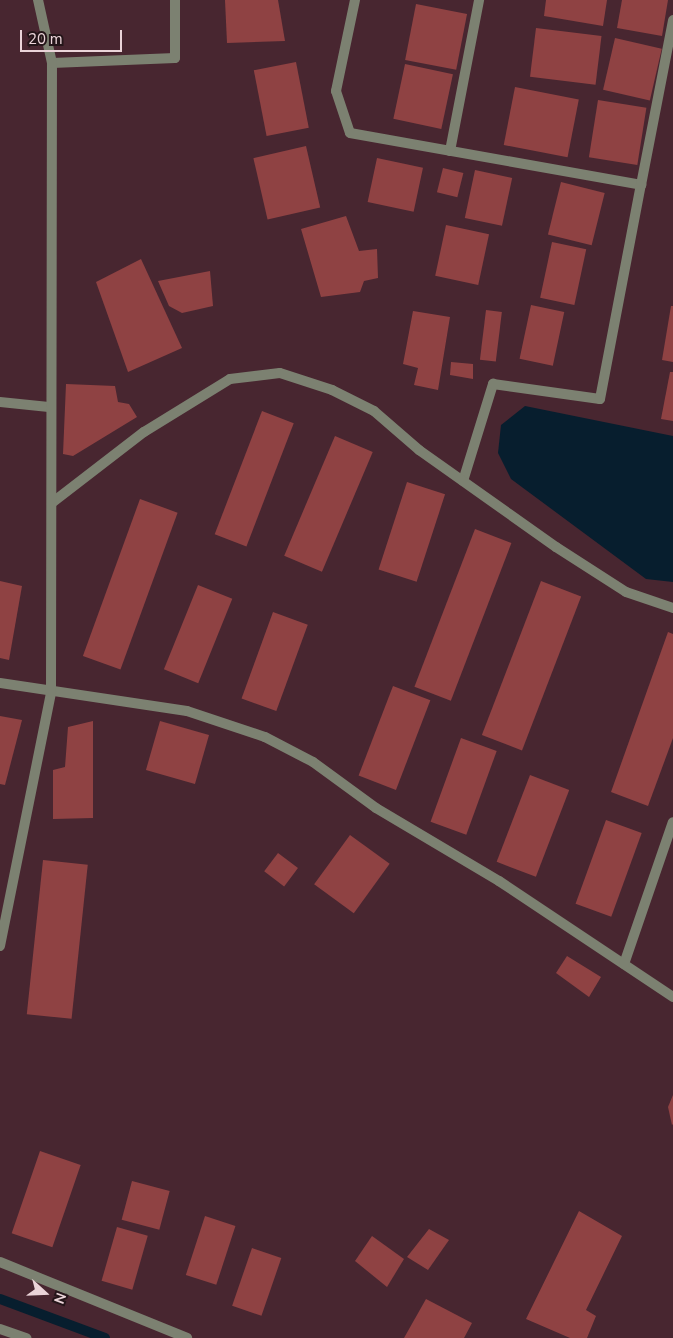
<!DOCTYPE html>
<html>
<head>
<meta charset="utf-8">
<style>
	body { margin:0 }
	#map { position:relative; width:673px; height:1338px; overflow:hidden; background:#482630; font-family:"Nunito Sans",sans-serif }
	div>[style] { position:absolute }
	[style*='--x'] { left:calc(var(--x)*1px); top:calc(var(--y)*1px); width:calc(var(--w)*1px); rotate:calc(var(--a)*1deg) }
	.water>* { inset:0; background:#071e2e }
	.stream>* { height:10px; margin:-5px; padding:0 5px; transform-origin:5px; border-radius:5px; background:#071e2e }
	.building>* { inset:0; background:#8f4243; transform-origin:0 0 }
	.street>* { height:10px; margin:-5px; padding:0 5px; transform-origin:5px; border-radius:5px; background:#7c8171 }
	span { translate:-50% -50%; white-space:nowrap; text-align:center; line-height:1.15; -webkit-text-stroke:5px #241519; paint-order:stroke }
	.north { position:absolute; left:20px; top:1268px; width:50px; height:50px; -webkit-text-stroke:4px #241519; paint-order:stroke; rotate:110deg; font-size:14px; font-weight:700; line-height:20px; text-align:center; color:#ebd4d9 }
	.north::after { content:''; display:block; margin:auto; width:18px; height:22px; background:#ebd4d9; clip-path:polygon(50% 0,100% 100%,50% 72%,0 100%) }
	.scale { position:absolute; left:20px; top:30px; width:102px; height:22px; box-sizing:border-box; border:2px solid #ebd4d9; border-top:0; padding-left:6px; font-size:15px; line-height:18px; white-space:nowrap; color:#ebd4d9; -webkit-text-stroke:4px #241519; paint-order:stroke }
</style>
</head>
<body>
<div id="map">
	<div class="water">
		<i style="clip-path:polygon(525px 406px,673px 436px,673px 582px,646px 579px,511px 479px,498px 453px,501px 425px)"></i>
	</div>
	<div class="stream">
		<i style="--x:0;--y:1299;--w:112;--a:20.4"></i>
	</div>
	<div class="building">
		<i style="clip-path:polygon(225px 0,278px 0,285px 41px,227px 43px)"></i>
		<i style="clip-path:polygon(546px 0,607px 0,603px 26px,544px 16px)"></i>
		<i style="clip-path:polygon(622px 0,668px 0,662px 36px,617px 28px)"></i>
		<i style="left:416px;top:4px;width:52px;height:57px;rotate:11deg"></i>
		<i style="left:536px;top:28px;width:66px;height:49px;rotate:7deg"></i>
		<i style="left:615px;top:38px;width:48px;height:53px;rotate:13deg"></i>
		<i style="left:296px;top:62px;width:67px;height:43px;rotate:79deg"></i>
		<i style="left:405px;top:64px;width:49px;height:56px;rotate:12deg"></i>
		<i style="left:515px;top:87px;width:65px;height:59px;rotate:11deg"></i>
		<i style="left:598px;top:100px;width:49px;height:58px;rotate:9deg"></i>
		<i style="left:306px;top:146px;width:63px;height:54px;rotate:77deg"></i>
		<i style="left:377px;top:158px;width:47px;height:45px;rotate:12deg"></i>
		<i style="left:443px;top:168px;width:21px;height:25px;rotate:14deg"></i>
		<i style="left:475px;top:170px;width:38px;height:49px;rotate:12deg"></i>
		<i style="left:561px;top:182px;width:45px;height:54px;rotate:14deg"></i>
		<i style="clip-path:polygon(346px 216px,359px 251px,377px 249px,378px 278px,364px 281px,360px 292px,321px 297px,301px 229px)"></i>
		<i style="left:446px;top:225px;width:44px;height:52px;rotate:12deg"></i>
		<i style="left:552px;top:242px;width:35px;height:57px;rotate:12deg"></i>
		<i style="clip-path:polygon(141px 259px,182px 348px,128px 372px,96px 282px)"></i>
		<i style="clip-path:polygon(210px 271px,213px 306px,182px 313px,169px 306px,158px 281px)"></i>
		<i style="left:531px;top:305px;width:34px;height:55px;rotate:12deg"></i>
		<i style="clip-path:polygon(671px 306px,673px 306px,673px 362px,662px 360px)"></i>
		<i style="left:486px;top:310px;width:16px;height:50px;rotate:7deg"></i>
		<i style="clip-path:polygon(413px 311px,450px 317px,438px 390px,414px 385px,418px 368px,403px 364px)"></i>
		<i style="clip-path:polygon(451px 362px,473px 364px,473px 379px,450px 375px)"></i>
		<i style="clip-path:polygon(670px 372px,673px 372px,673px 421px,661px 419px)"></i>
		<i style="clip-path:polygon(66px 384px,115px 386px,118px 402px,129px 404px,137px 417px,73px 456px,63px 454px)"></i>
		<i style="left:262px;top:411px;width:34px;height:132px;rotate:21deg"></i>
		<i style="left:335px;top:436px;width:41px;height:130px;rotate:23deg"></i>
		<i style="left:407px;top:482px;width:40px;height:92px;rotate:18deg"></i>
		<i style="left:140px;top:499px;width:40px;height:167px;rotate:20deg"></i>
		<i style="left:475px;top:529px;width:39px;height:169px;rotate:21deg"></i>
		<i style="clip-path:polygon(0 581px,22px 586px,9px 660px,0 658px)"></i>
		<i style="left:541px;top:581px;width:43px;height:165px;rotate:21deg"></i>
		<i style="left:198px;top:585px;width:37px;height:91px;rotate:22deg"></i>
		<i style="left:273px;top:612px;width:37px;height:92px;rotate:20deg"></i>
		<i style="clip-path:polygon(668px 632px,673px 634px,673px 738px,648px 806px,611px 792px)"></i>
		<i style="left:393px;top:686px;width:40px;height:96px;rotate:21deg"></i>
		<i style="clip-path:polygon(0 716px,22px 720px,5px 785px,0 784px)"></i>
		<i style="clip-path:polygon(93px 721px,93px 818px,53px 819px,53px 770px,65px 767px,68px 727px)"></i>
		<i style="left:160px;top:721px;width:51px;height:51px;rotate:16deg"></i>
		<i style="left:461px;top:738px;width:38px;height:89px;rotate:20deg"></i>
		<i style="left:530px;top:775px;width:42px;height:93px;rotate:21deg"></i>
		<i style="left:606px;top:820px;width:38px;height:89px;rotate:20deg"></i>
		<i style="left:350px;top:835px;width:49px;height:61px;rotate:36deg"></i>
		<i style="left:278px;top:853px;width:25px;height:23px;rotate:37deg"></i>
		<i style="left:43px;top:860px;width:45px;height:155px;rotate:6deg"></i>
		<i style="clip-path:polygon(567px 956px,601px 977px,589px 997px,556px 973px)"></i>
		<i style="clip-path:polygon(673px 1095px,673px 1124px,672px 1125px,668px 1107px)"></i>
		<i style="left:40px;top:1151px;width:43px;height:87px;rotate:19deg"></i>
		<i style="left:132px;top:1181px;width:39px;height:40px;rotate:15deg"></i>
		<i style="clip-path:polygon(579px 1211px,622px 1236px,586px 1310px,596px 1316px,587px 1338px,570px 1338px,526px 1319px)"></i>
		<i style="left:205px;top:1216px;width:32px;height:62px;rotate:18deg"></i>
		<i style="left:117px;top:1227px;width:32px;height:56px;rotate:16deg"></i>
		<i style="clip-path:polygon(429px 1229px,449px 1240px,428px 1270px,407px 1257px)"></i>
		<i style="clip-path:polygon(372px 1236px,404px 1259px,387px 1287px,355px 1261px)"></i>
		<i style="left:252px;top:1248px;width:31px;height:61px;rotate:19deg"></i>
		<i style="clip-path:polygon(426px 1299px,472px 1323px,464px 1338px,404px 1338px)"></i>
	</div>
	<div class="street">
		<i style="--x:355;--y:0;--w:93;--a:101.8"></i>
		<i style="--x:336;--y:91;--w:44;--a:71.6"></i>
		<i style="--x:350;--y:133;--w:296;--a:10.1"></i>
		<i style="--x:641;--y:185;--w:168;--a:-79"></i>
		<i style="--x:52;--y:63;--w:123;--a:-2.3"></i>
		<i style="--x:175;--y:58;--w:58;--a:-90"></i>
		<i style="--x:450;--y:151;--w:154;--a:-79.1"></i>
		<i style="--x:0;--y:402;--w:49;--a:5.8"></i>
		<i style="--x:463;--y:481;--w:102;--a:-72.8"></i>
		<i style="--x:493;--y:384;--w:108;--a:8"></i>
		<i style="--x:600;--y:399;--w:218;--a:-79.2"></i>
		<i style="--x:53;--y:502;--w:115;--a:-37.6"></i>
		<i style="--x:144;--y:432;--w:101;--a:-31.6"></i>
		<i style="--x:230;--y:379;--w:50;--a:-6.8"></i>
		<i style="--x:280;--y:373;--w:55;--a:18.1"></i>
		<i style="--x:332;--y:390;--w:47;--a:26.6"></i>
		<i style="--x:374;--y:411;--w:60;--a:40.9"></i>
		<i style="--x:419;--y:450;--w:168;--a:35.3"></i>
		<i style="--x:556;--y:547;--w:83;--a:32.7"></i>
		<i style="--x:626;--y:592;--w:50;--a:18.8"></i>
		<i style="--x:0;--y:683;--w:189;--a:8.5"></i>
		<i style="--x:187;--y:711;--w:82;--a:18.4"></i>
		<i style="--x:265;--y:737;--w:54;--a:27.5"></i>
		<i style="--x:313;--y:762;--w:78;--a:36.1"></i>
		<i style="--x:376;--y:808;--w:143;--a:30.7"></i>
		<i style="--x:499;--y:881;--w:209;--a:33.7"></i>
		<i style="--x:0;--y:946;--w:259;--a:-78.6"></i>
		<i style="--x:51;--y:692;--w:629;--a:-89.91"></i>
		<i style="--x:52;--y:63;--w:65;--a:-102.5"></i>
		<i style="--x:624;--y:964;--w:150;--a:-71"></i>
		<i style="--x:0;--y:1262;--w:202;--a:22.1"></i>
		<i style="--x:0;--y:1329;--w:28;--a:19"></i>
	</div>
	<div class="north">N</div>
	<div class="scale">20 m</div>
</div>
</body>
</html>
